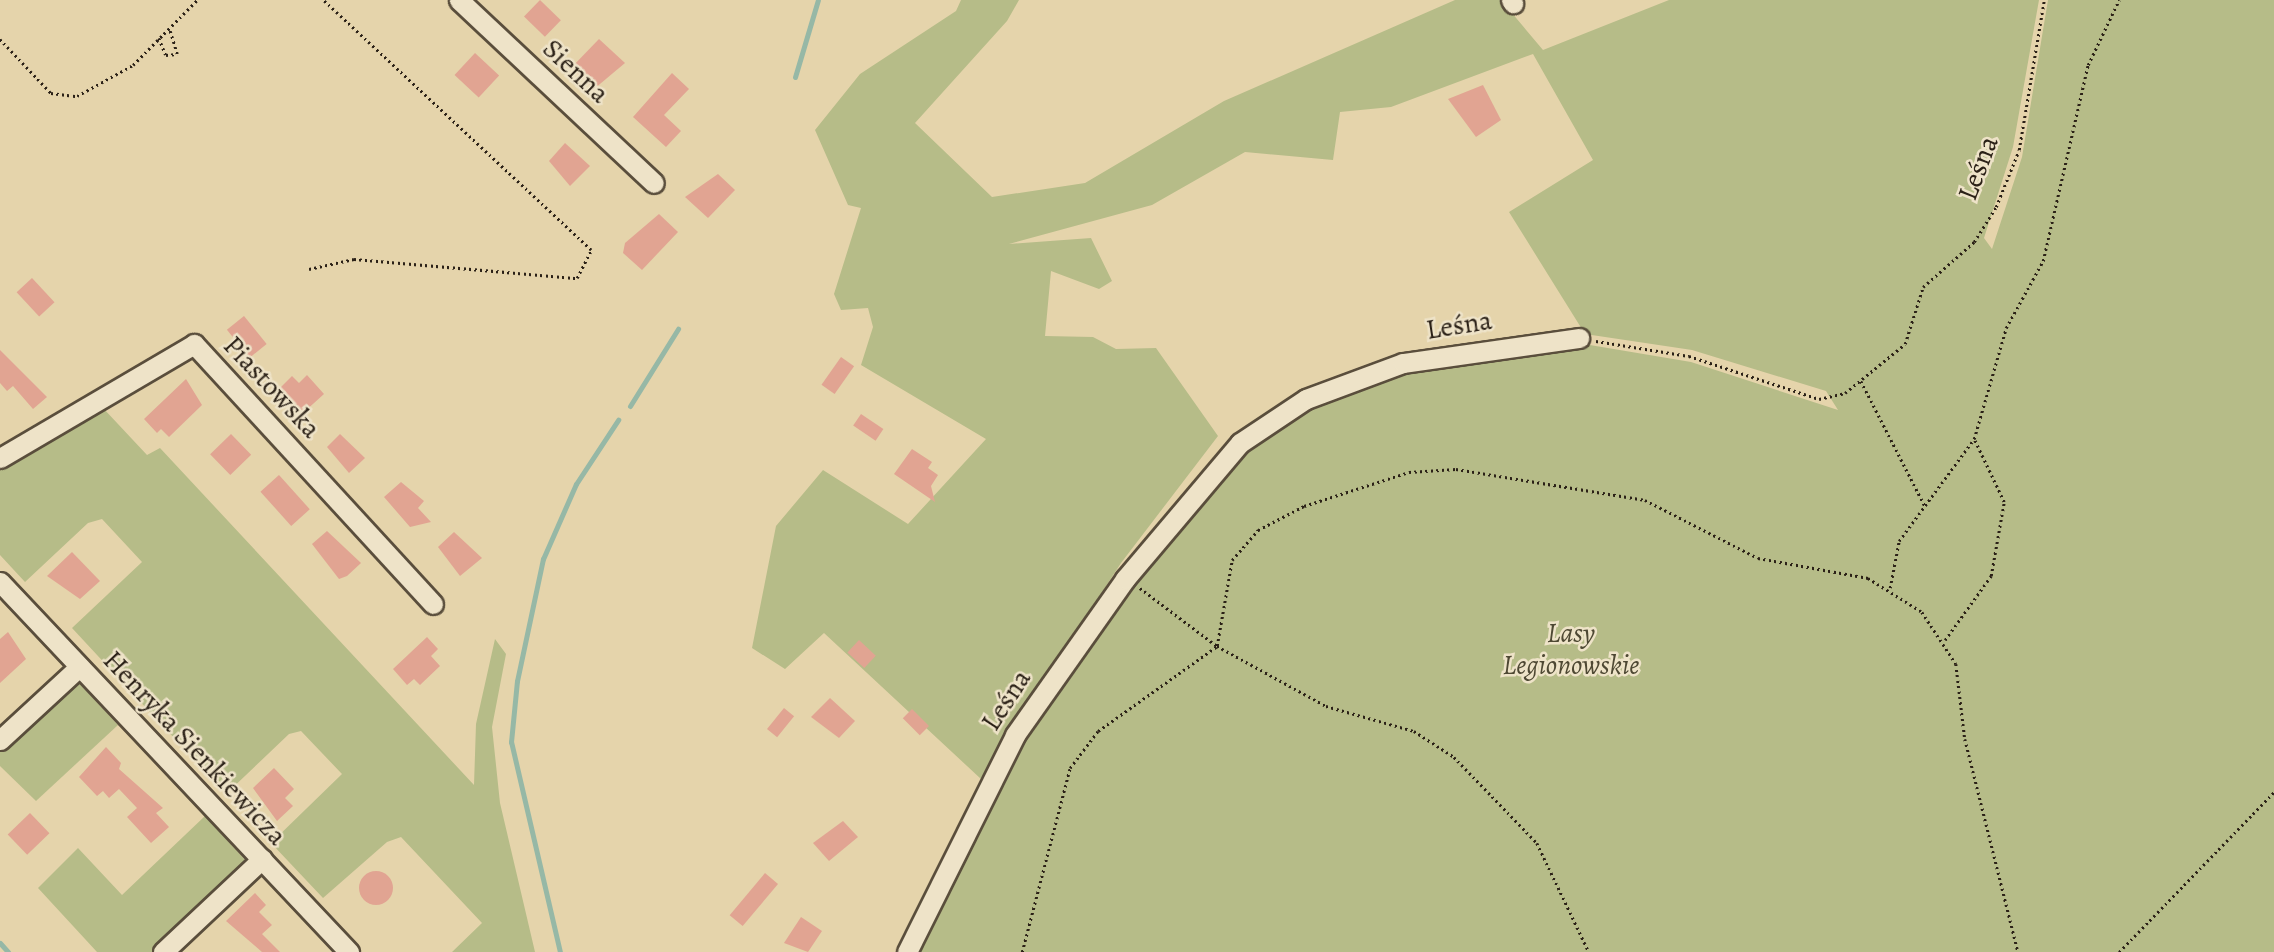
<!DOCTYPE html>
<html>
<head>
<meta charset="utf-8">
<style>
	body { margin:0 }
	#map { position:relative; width:2274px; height:952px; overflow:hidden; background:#e5d4ab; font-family:Alegreya,serif }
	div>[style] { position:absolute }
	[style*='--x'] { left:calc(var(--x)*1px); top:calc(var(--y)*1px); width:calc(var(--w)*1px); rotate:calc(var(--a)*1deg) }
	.green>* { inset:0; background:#b6bc88 }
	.stream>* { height:5px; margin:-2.5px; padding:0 2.5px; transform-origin:2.5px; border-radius:2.5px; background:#96b8a6 }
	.building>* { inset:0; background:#e1a492; transform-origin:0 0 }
	.round { border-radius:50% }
	.path>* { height:2.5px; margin-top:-1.25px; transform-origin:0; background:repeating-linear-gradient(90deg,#2b2117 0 2px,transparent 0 5.5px) }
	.roads { filter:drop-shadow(2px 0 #5a4e3c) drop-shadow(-2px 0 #5a4e3c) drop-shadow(0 2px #5a4e3c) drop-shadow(0 -2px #5a4e3c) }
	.minor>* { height:19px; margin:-9.5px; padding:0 9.5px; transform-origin:9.5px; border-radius:9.5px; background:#eee3c8 }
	span { translate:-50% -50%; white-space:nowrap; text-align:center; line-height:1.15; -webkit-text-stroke:5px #eee3c8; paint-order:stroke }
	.street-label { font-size:28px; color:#2b2117 }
	.park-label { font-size:28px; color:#4e4833; font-style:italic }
</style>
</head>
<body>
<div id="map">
	<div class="green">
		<i style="clip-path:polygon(961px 0,1019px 0,1007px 21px,915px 123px,992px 197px,1085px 183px,1224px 101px,1455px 0,1501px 0,1543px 50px,1669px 0,2039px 0,2013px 147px,1984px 238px,1992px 249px,2022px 157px,2048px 0,2274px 0,2274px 952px,906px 952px,1028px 725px,1118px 602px,1246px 445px,1305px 404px,1413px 363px,1578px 343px,1691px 362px,1838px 410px,1826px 391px,1692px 350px,1585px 334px,1509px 212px,1593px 160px,1533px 54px,1391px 107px,1340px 112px,1333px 160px,1245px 152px,1152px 205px,1009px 244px,1091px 238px,1112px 281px,1099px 289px,1051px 271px,1045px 336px,1093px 337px,1116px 349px,1156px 348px,1218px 436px,1121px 563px,981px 779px,824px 633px,785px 669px,752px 648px,776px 526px,823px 470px,908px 524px,986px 439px,861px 365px,873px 327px,868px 308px,841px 310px,834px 294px,861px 208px,848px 205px,815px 130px,860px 74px,956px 11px)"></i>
		<i style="clip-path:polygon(103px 408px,147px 455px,160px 448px,474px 785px,476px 724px,495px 639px,506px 654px,492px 727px,500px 803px,535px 952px,452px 952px,482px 923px,401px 837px,387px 842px,323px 898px,271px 843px,342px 774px,301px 731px,289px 734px,226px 794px,72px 628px,142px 562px,102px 519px,88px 523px,25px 582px,0 555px,0 470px)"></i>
		<i style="clip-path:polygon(75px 679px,118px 725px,36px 801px,0 766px,0 749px)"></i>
		<i style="clip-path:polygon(205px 816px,247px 862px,152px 952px,97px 952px,38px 888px,78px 848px,122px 895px)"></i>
	</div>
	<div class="stream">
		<i style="--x:795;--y:77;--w:80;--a:-73.4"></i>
		<i style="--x:630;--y:406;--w:91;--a:-58.1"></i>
		<i style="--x:0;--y:943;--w:12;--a:48"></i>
		<i style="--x:560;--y:952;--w:216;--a:-103.1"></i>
		<i style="--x:511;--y:742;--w:61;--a:-84.4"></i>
		<i style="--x:517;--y:681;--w:125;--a:-78"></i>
		<i style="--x:543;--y:559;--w:82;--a:-66.3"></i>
		<i style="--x:576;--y:484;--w:77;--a:-56.7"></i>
	</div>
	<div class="building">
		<i style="left:540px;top:0;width:29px;height:23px;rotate:44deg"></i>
		<i style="clip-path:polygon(599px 39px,625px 63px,594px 89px,571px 68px)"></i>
		<i style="left:475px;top:53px;width:33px;height:30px;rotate:43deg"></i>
		<i style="clip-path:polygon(672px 73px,689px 89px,664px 115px,681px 131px,666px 147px,633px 117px)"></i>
		<i style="clip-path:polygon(1483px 85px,1501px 120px,1476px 137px,1448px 99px)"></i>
		<i style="clip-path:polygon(565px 143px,590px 166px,570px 186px,549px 161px)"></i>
		<i style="clip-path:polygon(718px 174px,735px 190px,708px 218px,685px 197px)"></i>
		<i style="clip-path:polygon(659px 214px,678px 232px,642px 270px,623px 253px,625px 243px)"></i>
		<i style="left:32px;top:278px;width:33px;height:21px;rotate:47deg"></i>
		<i style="left:244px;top:316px;width:36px;height:22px;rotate:51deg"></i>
		<i style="clip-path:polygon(0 350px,47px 397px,33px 409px,13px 386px,7px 391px,0 383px)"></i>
		<i style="left:841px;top:357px;width:16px;height:34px;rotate:35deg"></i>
		<i style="clip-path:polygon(307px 375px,324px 394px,303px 413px,280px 388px,292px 376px,299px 383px)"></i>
		<i style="clip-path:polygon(186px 379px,202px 405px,169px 437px,161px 429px,157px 433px,144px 419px)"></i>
		<i style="left:861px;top:414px;width:27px;height:14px;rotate:34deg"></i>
		<i style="left:231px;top:434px;width:29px;height:29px;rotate:46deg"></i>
		<i style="clip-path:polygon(340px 434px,365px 458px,349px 473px,327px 447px)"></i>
		<i style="clip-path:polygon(912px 449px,932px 462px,928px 468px,938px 475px,931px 486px,935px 502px,894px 474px)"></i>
		<i style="left:279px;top:475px;width:46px;height:25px;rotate:48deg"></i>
		<i style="clip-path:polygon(401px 482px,424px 501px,418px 508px,431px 522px,410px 527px,384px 497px)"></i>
		<i style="clip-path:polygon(327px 531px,361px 563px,347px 576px,339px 579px,312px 544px)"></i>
		<i style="clip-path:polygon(454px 532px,482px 558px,460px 576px,438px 547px)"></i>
		<i style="clip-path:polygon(72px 552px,100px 581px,80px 599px,47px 576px)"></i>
		<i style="clip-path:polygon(8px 632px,26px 659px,0 683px,0 639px)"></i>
		<i style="clip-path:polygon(427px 637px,438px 649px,431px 656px,440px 666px,420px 685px,414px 679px,407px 685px,393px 669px)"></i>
		<i style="left:859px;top:640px;width:23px;height:17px;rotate:43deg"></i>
		<i style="clip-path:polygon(830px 698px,855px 721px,839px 738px,811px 717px)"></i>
		<i style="left:784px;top:708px;width:13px;height:27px;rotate:39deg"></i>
		<i style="left:912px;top:709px;width:24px;height:13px;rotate:45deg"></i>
		<i style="clip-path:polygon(106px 747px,121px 763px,119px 769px,163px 808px,156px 813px,169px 827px,151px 843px,127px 817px,137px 808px,119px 789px,109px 798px,103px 791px,97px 796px,79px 777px)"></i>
		<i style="clip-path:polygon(274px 768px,294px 789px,285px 798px,293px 806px,277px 821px,253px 788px)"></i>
		<i style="left:30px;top:813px;width:28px;height:31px;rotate:46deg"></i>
		<i style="clip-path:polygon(843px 821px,858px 837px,829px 861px,813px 843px)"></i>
		<i class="round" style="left:359px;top:871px;width:34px;height:34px"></i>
		<i style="left:765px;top:873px;width:17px;height:55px;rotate:40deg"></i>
		<i style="clip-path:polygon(255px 893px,266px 905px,259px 912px,272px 925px,262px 934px,280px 952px,262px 952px,226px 921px)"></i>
		<i style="clip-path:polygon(801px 917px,822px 931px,808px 952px,784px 943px)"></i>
	</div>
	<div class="path">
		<i style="--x:159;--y:38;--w:18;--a:68"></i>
		<i style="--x:166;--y:55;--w:11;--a:-5"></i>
		<i style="--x:177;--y:54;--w:27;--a:-107"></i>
		<i style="--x:0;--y:39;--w:74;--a:46.6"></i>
		<i style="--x:51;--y:93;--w:26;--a:7"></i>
		<i style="--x:77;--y:96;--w:64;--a:-29"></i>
		<i style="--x:133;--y:65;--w:91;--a:-45.4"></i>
		<i style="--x:309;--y:269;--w:46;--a:-12.5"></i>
		<i style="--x:354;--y:259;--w:224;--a:4.9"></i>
		<i style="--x:577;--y:278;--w:31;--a:-63"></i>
		<i style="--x:591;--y:250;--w:367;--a:-137"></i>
		<i style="--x:1596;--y:341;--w:94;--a:9.2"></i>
		<i style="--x:1689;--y:356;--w:137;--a:18.3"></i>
		<i style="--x:1819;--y:399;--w:27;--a:-13"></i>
		<i style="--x:1845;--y:393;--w:77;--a:-39.2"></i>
		<i style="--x:1905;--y:344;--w:60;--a:-72.5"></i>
		<i style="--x:1923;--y:287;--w:68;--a:-41.4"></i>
		<i style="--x:1974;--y:242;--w:41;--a:-57.8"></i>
		<i style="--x:1996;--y:207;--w:61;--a:-68"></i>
		<i style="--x:2019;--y:150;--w:152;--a:-80.5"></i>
		<i style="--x:1861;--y:381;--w:140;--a:62.9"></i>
		<i style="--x:1140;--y:588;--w:96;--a:37"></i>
		<i style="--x:1217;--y:646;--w:124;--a:28.8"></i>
		<i style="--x:1326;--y:706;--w:91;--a:15.9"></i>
		<i style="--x:1414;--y:731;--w:48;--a:33"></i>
		<i style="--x:1454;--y:757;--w:120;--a:46"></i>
		<i style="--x:1537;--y:843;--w:121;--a:64.5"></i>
		<i style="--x:1890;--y:588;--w:48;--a:-79.2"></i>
		<i style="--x:1899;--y:541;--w:127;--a:-53.7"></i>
		<i style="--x:1945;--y:640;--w:79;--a:-54.3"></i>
		<i style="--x:1991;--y:576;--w:75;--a:-80"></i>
		<i style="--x:2004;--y:502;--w:70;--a:-115.5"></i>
		<i style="--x:1974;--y:439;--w:116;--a:-73.9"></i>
		<i style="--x:2006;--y:328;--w:77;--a:-61.1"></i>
		<i style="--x:2043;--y:261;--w:201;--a:-77.1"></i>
		<i style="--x:2088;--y:65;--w:72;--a:-64.5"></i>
		<i style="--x:1022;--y:952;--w:190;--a:-75.4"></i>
		<i style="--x:1070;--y:768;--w:46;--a:-52.9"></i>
		<i style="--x:1098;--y:731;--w:146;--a:-35.5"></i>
		<i style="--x:1217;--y:646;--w:87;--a:-80.1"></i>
		<i style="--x:1232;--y:560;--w:40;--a:-49"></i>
		<i style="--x:1258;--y:530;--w:52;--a:-27.6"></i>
		<i style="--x:1304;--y:506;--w:110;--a:-17.9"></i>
		<i style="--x:1409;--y:472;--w:47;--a:-3.7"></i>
		<i style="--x:1456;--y:469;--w:192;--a:9.3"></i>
		<i style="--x:1645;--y:500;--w:127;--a:27.2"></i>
		<i style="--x:1758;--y:558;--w:112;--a:10.3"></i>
		<i style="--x:1868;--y:578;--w:64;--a:32.2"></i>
		<i style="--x:1922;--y:612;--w:62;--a:56.8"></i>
		<i style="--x:1956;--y:664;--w:76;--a:83.2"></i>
		<i style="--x:1965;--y:739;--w:219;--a:76"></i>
		<i style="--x:2119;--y:952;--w:223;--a:-45.9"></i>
	</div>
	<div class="roads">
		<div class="minor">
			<i style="--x:459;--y:0;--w:267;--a:43.2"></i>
			<i style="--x:1511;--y:0;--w:4;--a:56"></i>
			<i style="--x:0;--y:458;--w:225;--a:-30.4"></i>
			<i style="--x:194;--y:344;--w:353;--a:47.4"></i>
			<i style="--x:0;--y:582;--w:509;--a:46.67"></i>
			<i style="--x:0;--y:740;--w:108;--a:-42.7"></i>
			<i style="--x:163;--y:952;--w:136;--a:-43.2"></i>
			<i style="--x:907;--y:952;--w:242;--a:-63.5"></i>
			<i style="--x:1015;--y:735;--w:191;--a:-54.8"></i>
			<i style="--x:1125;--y:579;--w:178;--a:-49.8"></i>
			<i style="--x:1240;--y:443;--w:79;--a:-33.7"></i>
			<i style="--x:1306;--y:399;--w:103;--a:-20.4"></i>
			<i style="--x:1403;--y:363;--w:178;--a:-8.1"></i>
		</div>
	</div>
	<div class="street-label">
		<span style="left:576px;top:71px;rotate:43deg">Sienna</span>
		<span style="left:1978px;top:168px;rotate:-69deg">Leśna</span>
		<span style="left:1459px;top:325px;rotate:-9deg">Leśna</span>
		<span style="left:272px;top:387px;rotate:47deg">Piastowska</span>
		<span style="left:1006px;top:700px;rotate:-57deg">Leśna</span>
		<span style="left:195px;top:748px;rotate:47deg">Henryka Sienkiewicza</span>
	</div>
	<div class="park-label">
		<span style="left:1571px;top:649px">Lasy<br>Legionowskie</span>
	</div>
</div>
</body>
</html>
